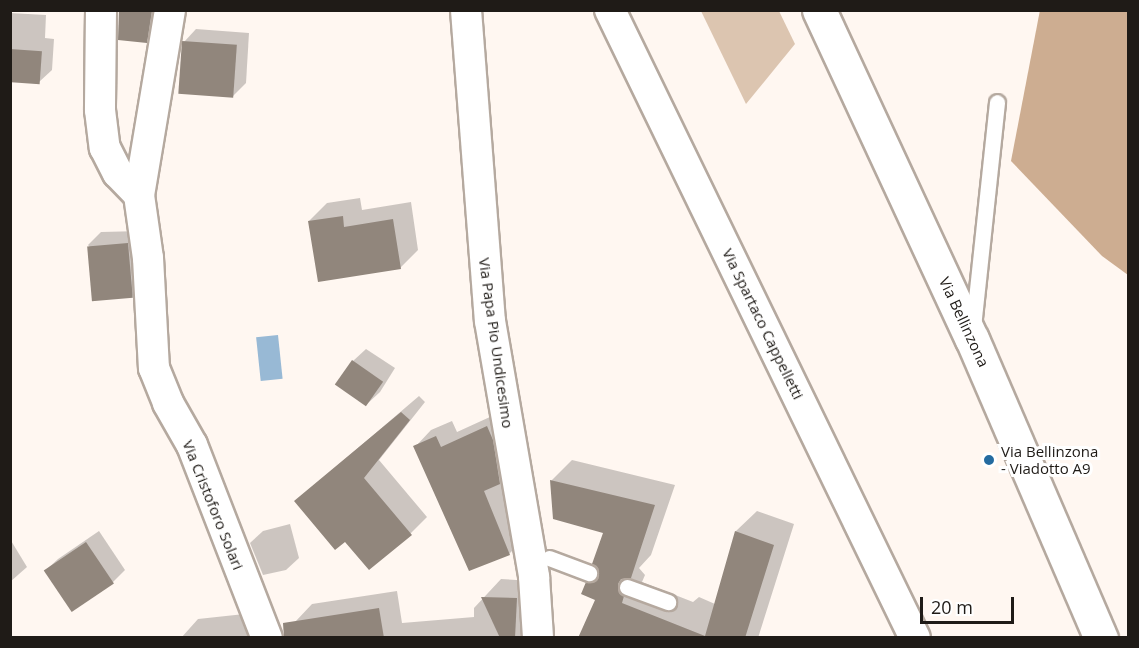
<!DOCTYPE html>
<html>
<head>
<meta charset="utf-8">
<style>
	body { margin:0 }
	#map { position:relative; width:1139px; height:648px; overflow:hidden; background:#fff7f1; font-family:"Open Sans",sans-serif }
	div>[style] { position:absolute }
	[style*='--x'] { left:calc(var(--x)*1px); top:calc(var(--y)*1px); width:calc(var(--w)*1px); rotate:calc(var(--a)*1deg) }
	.green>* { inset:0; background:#dcc5b0 }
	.forest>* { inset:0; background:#cdad91 }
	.water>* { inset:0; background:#98b9d5; transform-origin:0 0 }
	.shadow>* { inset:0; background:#0003 }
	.building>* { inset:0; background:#91867c; transform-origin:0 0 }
	.roads { filter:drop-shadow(2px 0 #b5a99f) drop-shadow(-2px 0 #b5a99f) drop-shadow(0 2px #b5a99f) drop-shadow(0 -2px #b5a99f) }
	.service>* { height:15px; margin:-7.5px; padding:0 7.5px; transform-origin:7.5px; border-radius:7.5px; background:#fff }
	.minor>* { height:30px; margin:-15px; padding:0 15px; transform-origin:15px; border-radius:15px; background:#fff }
	.primary>* { height:33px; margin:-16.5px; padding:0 16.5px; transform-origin:16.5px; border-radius:16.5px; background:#fff }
	.dots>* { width:16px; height:16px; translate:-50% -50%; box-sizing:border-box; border:3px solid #fff; border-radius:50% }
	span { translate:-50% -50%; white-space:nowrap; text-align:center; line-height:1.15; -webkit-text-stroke:6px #fff; paint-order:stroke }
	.street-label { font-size:15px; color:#1f1b17 }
	.poi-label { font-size:15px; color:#1f1b17 }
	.left { translate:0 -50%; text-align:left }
	.frame { position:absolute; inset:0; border:12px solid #1f1b17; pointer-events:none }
	.scale { position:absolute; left:920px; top:597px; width:94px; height:27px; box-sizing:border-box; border:3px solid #1f1b17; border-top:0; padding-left:8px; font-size:18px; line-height:21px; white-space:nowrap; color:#1f1b17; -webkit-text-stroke:4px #fff; paint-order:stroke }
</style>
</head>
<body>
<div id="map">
	<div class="green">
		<i style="clip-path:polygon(701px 11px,779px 11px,795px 44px,746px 104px)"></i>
	</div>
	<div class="forest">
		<i style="clip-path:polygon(1040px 10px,1128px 11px,1128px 275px,1102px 256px,1011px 161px)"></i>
	</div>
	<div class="water">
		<i style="left:278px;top:335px;width:44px;height:22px;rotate:84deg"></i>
	</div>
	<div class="shadow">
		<i style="clip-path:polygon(121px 10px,165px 10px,162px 25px,146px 41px)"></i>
		<i style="clip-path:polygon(10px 13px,46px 15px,45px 38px,54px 39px,52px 70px,39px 82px,10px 81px)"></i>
		<i style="clip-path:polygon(196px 29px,249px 33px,246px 83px,233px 96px,184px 42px)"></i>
		<i style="clip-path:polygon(360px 198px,362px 210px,411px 202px,418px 250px,400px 268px,309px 221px,327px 203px)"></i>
		<i style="clip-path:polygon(141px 231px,145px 284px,132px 296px,88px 245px,101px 232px)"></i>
		<i style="clip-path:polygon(366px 349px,395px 368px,380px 392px,367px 404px,353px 361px)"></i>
		<i style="clip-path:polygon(419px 396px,425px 402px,379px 460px,427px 517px,410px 534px,345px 540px,296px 501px)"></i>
		<i style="clip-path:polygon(503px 411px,525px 538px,509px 554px,415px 447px,431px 430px,452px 421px,457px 432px)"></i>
		<i style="clip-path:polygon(572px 460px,675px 485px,651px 555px,639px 568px,645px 575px,642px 582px,693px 602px,699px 597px,715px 604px,736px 531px,757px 511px,794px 524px,758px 638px,580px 638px,597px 599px,587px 583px,599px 571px,605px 532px,551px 481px)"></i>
		<i style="clip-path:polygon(290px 524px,299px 558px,286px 570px,263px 575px,250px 543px,263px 531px)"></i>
		<i style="clip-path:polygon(99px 531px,125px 570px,113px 582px,45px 571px,58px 559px)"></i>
		<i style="clip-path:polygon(10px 539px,27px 567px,10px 582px)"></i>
		<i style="clip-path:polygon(501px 579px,534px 581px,532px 638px,300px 638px,295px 622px,312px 604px,397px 591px,402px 623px,474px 617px,474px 608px)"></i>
		<i style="clip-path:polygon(263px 612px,274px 633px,289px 638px,181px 638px,198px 619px)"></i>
	</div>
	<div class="building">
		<i style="clip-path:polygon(119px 10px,152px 10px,147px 43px,118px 40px)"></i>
		<i style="left:182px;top:41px;width:55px;height:53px;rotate:4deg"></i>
		<i style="left:10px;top:49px;width:32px;height:33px;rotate:4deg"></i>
		<i style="clip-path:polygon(343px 216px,344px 227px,393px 219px,401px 269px,318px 282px,308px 221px)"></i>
		<i style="left:128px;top:243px;width:55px;height:41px;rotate:85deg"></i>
		<i style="left:352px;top:360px;width:38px;height:30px;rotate:35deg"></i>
		<i style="clip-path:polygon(401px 412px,410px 420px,364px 478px,412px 535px,369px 570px,345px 542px,335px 550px,294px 501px)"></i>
		<i style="clip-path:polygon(487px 426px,493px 440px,500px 484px,484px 491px,510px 555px,469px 571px,413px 446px,436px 436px,441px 447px)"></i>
		<i style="clip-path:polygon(550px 480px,655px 505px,631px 578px,621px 579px,618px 584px,619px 593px,624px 596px,622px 603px,705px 636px,735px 531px,774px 545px,745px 638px,578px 638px,595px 600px,581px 594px,586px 582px,595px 581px,598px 576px,597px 567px,592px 564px,603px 533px,553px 519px)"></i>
		<i style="left:86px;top:542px;width:50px;height:51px;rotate:56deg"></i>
		<i style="clip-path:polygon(481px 597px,517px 598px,515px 638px,500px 638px)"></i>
		<i style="clip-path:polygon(379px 608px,384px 638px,284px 638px,283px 623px)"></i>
	</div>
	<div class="roads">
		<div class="service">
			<i style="--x:973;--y:327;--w:226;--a:-83.9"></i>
			<i style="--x:549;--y:558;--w:43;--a:20.6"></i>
			<i style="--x:627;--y:587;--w:44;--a:20.1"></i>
		</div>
		<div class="minor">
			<i style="--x:101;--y:10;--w:100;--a:90.6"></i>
			<i style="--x:100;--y:110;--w:38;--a:83"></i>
			<i style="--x:105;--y:148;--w:28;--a:63"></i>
			<i style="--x:118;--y:173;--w:30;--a:46"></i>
			<i style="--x:170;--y:10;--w:188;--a:99.5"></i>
			<i style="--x:139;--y:195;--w:64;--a:81.9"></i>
			<i style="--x:148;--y:258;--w:110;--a:86.9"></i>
			<i style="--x:154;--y:368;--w:38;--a:68"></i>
			<i style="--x:168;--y:403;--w:48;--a:60.3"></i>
			<i style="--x:192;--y:445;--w:207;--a:68.8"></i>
			<i style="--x:466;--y:10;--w:312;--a:85.6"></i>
			<i style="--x:490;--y:321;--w:260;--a:80.2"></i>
			<i style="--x:534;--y:577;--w:61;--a:86.2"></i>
			<i style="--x:610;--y:10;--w:698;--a:64.1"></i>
		</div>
		<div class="primary">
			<i style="--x:819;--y:10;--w:363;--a:65.1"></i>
			<i style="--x:972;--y:339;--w:326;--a:66.7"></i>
		</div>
	</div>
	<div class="dots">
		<i style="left:989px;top:460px;background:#246ba0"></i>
	</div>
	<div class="street-label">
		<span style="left:964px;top:322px;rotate:65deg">Via Bellinzona</span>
		<span style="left:763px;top:324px;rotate:64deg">Via Spartaco Cappelletti</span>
		<span style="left:496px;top:343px;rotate:82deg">Via Papa Pio Undicesimo</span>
		<span style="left:213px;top:505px;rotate:68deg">Via Cristoforo Solari</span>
	</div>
	<div class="poi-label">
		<span class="left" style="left:1001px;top:460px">Via Bellinzona<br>- Viadotto A9</span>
	</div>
	<div class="frame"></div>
	<div class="scale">20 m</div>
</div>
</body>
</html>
